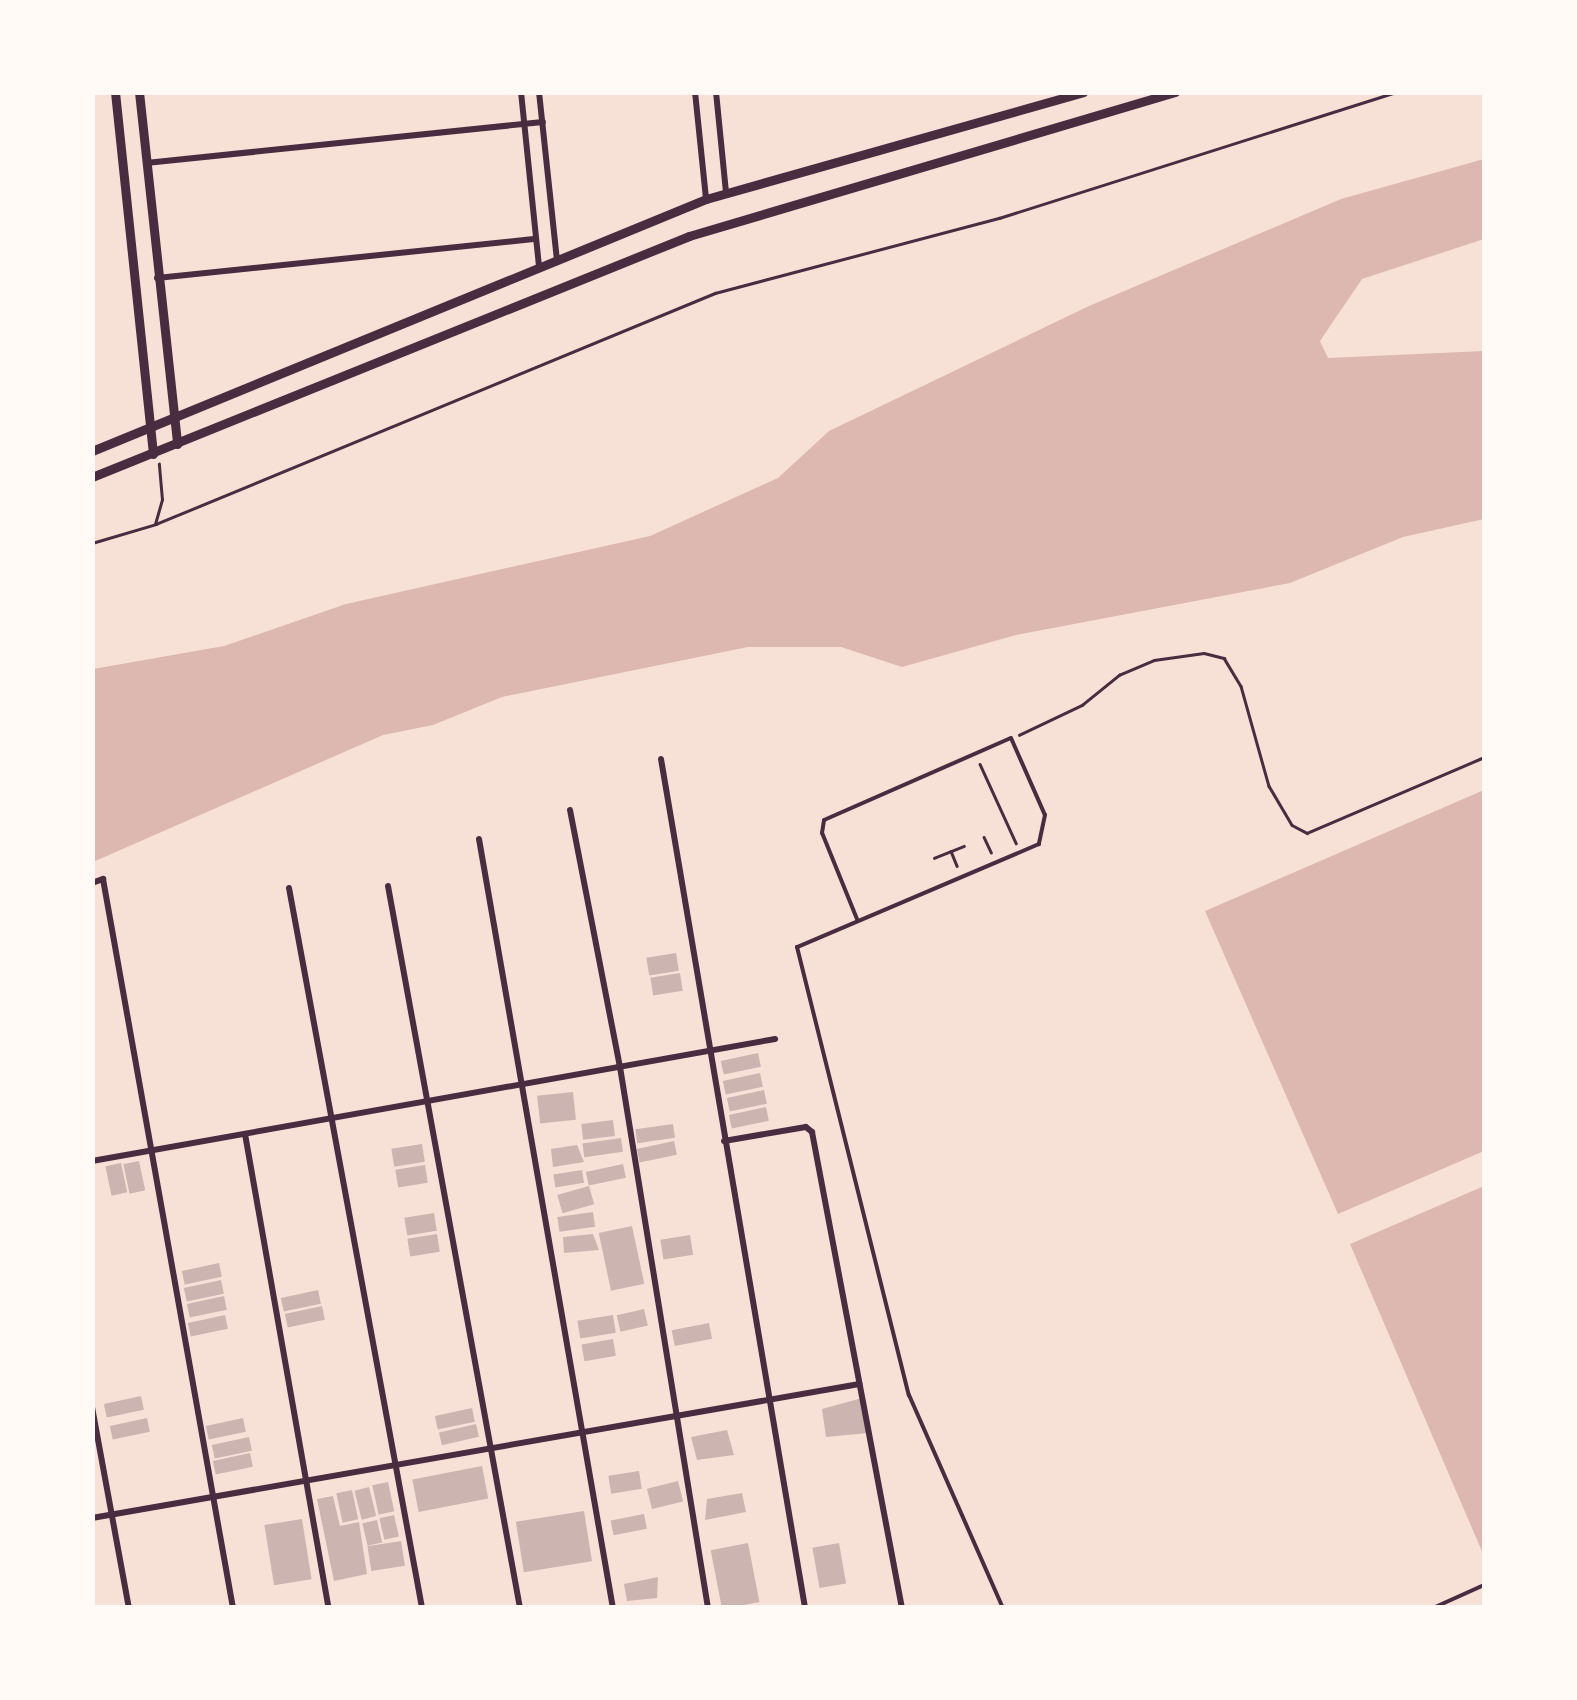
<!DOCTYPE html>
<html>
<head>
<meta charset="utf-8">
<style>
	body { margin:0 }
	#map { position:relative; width:1577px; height:1700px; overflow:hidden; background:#f7e1d7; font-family:"DejaVu Sans",sans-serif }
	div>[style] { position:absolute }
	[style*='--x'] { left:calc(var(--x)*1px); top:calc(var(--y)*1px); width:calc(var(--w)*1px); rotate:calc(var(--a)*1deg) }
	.water>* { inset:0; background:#dcb8b0 }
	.building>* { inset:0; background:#ccb4b1; transform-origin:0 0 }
	.path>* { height:2.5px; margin:-1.25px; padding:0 1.25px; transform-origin:1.25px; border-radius:1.25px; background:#4a2c40 }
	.service>* { height:4px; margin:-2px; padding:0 2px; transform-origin:2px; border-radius:2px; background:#4a2c40 }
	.minor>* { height:6px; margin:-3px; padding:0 3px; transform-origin:3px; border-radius:3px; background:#4a2c40 }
	.tertiary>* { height:9px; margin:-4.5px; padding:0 4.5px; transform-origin:4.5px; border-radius:4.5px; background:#4a2c40 }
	span { translate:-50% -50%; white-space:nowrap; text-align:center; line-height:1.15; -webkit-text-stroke:8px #fffaf5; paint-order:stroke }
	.frame { position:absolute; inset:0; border:95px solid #fffaf5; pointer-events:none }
</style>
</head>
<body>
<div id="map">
	<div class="water">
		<i style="clip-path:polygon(1484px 159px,1484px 239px,1362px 279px,1320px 341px,1328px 358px,1484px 351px,1484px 519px,1403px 537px,1290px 583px,1016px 635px,902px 667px,841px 647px,748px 647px,502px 697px,433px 725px,383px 735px,93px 862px,93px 669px,224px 646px,346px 604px,650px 536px,778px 478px,829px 431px,1089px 306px,1341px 199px)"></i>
		<i style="clip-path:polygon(1484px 790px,1484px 1151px,1338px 1214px,1205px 911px)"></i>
		<i style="clip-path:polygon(1484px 1186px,1484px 1556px,1350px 1244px)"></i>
	</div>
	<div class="building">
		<i style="left:676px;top:953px;width:18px;height:30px;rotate:81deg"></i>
		<i style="left:680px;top:973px;width:18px;height:30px;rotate:81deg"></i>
		<i style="left:758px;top:1053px;width:14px;height:38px;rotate:78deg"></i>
		<i style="left:760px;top:1073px;width:14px;height:38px;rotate:78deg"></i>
		<i style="left:764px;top:1090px;width:14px;height:38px;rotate:78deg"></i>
		<i style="left:573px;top:1092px;width:28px;height:36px;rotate:84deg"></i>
		<i style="left:766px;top:1107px;width:14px;height:38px;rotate:78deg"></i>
		<i style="left:613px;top:1120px;width:16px;height:32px;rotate:83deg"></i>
		<i style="left:673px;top:1124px;width:14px;height:38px;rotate:82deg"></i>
		<i style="left:621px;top:1138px;width:14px;height:39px;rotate:82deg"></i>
		<i style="left:674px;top:1141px;width:14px;height:38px;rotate:78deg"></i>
		<i style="left:422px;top:1144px;width:18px;height:31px;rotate:81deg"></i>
		<i style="clip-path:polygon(577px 1145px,584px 1162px,553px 1167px,551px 1149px)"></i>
		<i style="left:139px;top:1161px;width:30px;height:16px;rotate:78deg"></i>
		<i style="left:121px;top:1163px;width:30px;height:16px;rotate:78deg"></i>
		<i style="left:623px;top:1164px;width:14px;height:38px;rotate:78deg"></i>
		<i style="left:425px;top:1165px;width:18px;height:30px;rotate:81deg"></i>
		<i style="left:582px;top:1170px;width:13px;height:29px;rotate:81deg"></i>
		<i style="left:589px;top:1186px;width:19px;height:33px;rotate:74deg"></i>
		<i style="left:593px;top:1212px;width:15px;height:36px;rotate:82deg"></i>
		<i style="left:434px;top:1213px;width:18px;height:30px;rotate:81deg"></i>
		<i style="left:632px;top:1226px;width:59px;height:34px;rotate:78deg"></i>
		<i style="left:437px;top:1234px;width:18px;height:30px;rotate:81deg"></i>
		<i style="clip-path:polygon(593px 1234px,599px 1250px,564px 1253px,563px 1237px)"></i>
		<i style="left:690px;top:1235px;width:20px;height:30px;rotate:81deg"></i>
		<i style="left:219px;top:1263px;width:14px;height:38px;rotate:78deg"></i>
		<i style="left:221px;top:1280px;width:14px;height:38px;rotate:78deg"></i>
		<i style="left:318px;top:1290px;width:14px;height:38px;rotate:78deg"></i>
		<i style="left:224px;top:1296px;width:14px;height:38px;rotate:78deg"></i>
		<i style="left:322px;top:1306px;width:14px;height:38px;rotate:78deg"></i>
		<i style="left:644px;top:1309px;width:17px;height:28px;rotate:77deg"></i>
		<i style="left:225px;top:1315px;width:14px;height:38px;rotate:78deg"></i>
		<i style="left:613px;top:1315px;width:18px;height:36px;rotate:81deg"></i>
		<i style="left:709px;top:1323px;width:16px;height:38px;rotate:79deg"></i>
		<i style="left:613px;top:1339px;width:17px;height:32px;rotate:80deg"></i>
		<i style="left:141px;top:1396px;width:14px;height:38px;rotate:78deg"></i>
		<i style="clip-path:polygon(862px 1398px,868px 1433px,826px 1437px,822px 1409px)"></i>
		<i style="left:472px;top:1408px;width:14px;height:38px;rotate:78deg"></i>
		<i style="left:147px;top:1418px;width:14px;height:38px;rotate:78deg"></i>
		<i style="left:243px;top:1418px;width:14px;height:38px;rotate:78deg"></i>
		<i style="left:476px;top:1424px;width:13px;height:38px;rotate:77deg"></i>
		<i style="clip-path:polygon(727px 1430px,734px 1455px,697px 1460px,691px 1437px)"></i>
		<i style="left:249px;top:1437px;width:14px;height:38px;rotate:78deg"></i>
		<i style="left:250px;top:1453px;width:14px;height:38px;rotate:78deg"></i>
		<i style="left:482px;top:1466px;width:33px;height:71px;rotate:79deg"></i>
		<i style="left:639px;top:1471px;width:18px;height:31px;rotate:81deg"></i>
		<i style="left:678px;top:1481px;width:21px;height:32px;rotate:76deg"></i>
		<i style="left:388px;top:1482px;width:30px;height:16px;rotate:78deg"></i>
		<i style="left:369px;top:1487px;width:30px;height:15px;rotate:76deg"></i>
		<i style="left:352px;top:1490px;width:30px;height:16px;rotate:78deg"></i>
		<i style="clip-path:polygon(742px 1493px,746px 1512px,705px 1520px,707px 1499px)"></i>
		<i style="clip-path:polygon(333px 1496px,340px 1526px,359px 1522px,367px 1574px,334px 1581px,317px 1499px)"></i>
		<i style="left:584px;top:1511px;width:51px;height:69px;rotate:81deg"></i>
		<i style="left:644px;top:1514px;width:15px;height:34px;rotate:79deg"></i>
		<i style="left:394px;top:1515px;width:22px;height:15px;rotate:77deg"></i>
		<i style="left:302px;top:1519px;width:61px;height:38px;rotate:81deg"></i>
		<i style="left:377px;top:1520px;width:23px;height:15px;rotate:77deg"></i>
		<i style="left:401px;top:1541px;width:25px;height:34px;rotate:81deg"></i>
		<i style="left:748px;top:1543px;width:60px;height:38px;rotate:79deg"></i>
		<i style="left:839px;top:1543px;width:41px;height:27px;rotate:80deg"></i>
		<i style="clip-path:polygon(658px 1577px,657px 1598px,627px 1601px,624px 1584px)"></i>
	</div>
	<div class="path">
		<i style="--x:155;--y:524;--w:25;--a:-74"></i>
		<i style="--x:162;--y:500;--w:36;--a:-95"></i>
		<i style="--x:92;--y:543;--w:67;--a:-16.5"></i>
		<i style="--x:156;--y:524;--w:605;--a:-22.45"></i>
		<i style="--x:715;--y:293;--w:294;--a:-14.8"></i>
		<i style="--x:999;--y:218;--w:417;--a:-17.6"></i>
		<i style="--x:1019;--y:735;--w:70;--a:-25.5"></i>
		<i style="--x:1082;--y:705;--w:48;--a:-39"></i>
		<i style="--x:1119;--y:675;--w:38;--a:-23"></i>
		<i style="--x:1154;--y:660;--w:50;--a:-8"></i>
		<i style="--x:1204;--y:653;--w:21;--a:14"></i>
		<i style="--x:1224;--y:658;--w:33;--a:59"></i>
		<i style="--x:1241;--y:686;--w:104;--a:74.4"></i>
		<i style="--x:1269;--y:786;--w:45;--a:59.5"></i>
		<i style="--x:1292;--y:825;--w:17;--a:28"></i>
		<i style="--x:1307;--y:833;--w:193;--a:-23.2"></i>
		<i style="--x:980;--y:764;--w:87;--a:65.5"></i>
		<i style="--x:984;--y:837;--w:17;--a:65"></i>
		<i style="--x:951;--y:851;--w:16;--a:68"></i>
		<i style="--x:934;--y:858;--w:32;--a:-22"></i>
	</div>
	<div class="service">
		<i style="--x:857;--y:919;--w:93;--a:-112.1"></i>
		<i style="--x:822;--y:833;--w:13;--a:-81"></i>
		<i style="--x:824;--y:820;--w:204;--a:-23.7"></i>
		<i style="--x:1011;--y:738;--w:84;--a:66.2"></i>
		<i style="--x:1045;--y:815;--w:30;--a:102"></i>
		<i style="--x:1039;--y:844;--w:263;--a:156.9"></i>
		<i style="--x:797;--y:947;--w:462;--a:76"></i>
		<i style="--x:909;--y:1395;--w:233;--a:66.2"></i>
		<i style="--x:1433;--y:1608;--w:56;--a:-24.3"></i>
	</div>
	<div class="minor">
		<i style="--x:521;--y:92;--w:176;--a:84.1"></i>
		<i style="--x:539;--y:92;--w:169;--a:83.9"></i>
		<i style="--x:695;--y:92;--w:108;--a:84.1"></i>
		<i style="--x:716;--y:92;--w:100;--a:84.3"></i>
		<i style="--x:146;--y:163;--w:399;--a:-5.9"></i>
		<i style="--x:157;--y:278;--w:381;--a:-5.9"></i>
		<i style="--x:661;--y:759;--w:861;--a:80.37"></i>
		<i style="--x:570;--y:810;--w:262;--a:79"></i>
		<i style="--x:620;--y:1067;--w:548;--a:80.76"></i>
		<i style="--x:479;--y:839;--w:781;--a:80.12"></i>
		<i style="--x:92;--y:883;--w:12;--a:-20"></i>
		<i style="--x:103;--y:879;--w:741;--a:79.89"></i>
		<i style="--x:388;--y:886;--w:734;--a:79.64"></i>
		<i style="--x:289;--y:888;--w:732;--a:79.53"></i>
		<i style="--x:245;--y:1134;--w:481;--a:80"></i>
		<i style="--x:724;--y:1141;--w:83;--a:-9.7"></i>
		<i style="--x:806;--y:1127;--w:8;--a:40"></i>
		<i style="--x:812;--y:1132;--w:484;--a:79.3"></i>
		<i style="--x:92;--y:1161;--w:694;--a:-10.13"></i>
		<i style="--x:92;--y:1407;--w:204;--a:79.6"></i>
		<i style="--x:92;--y:1518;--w:779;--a:-9.91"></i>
	</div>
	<div class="tertiary">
		<i style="--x:115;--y:92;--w:364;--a:84"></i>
		<i style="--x:139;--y:92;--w:354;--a:83.8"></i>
		<i style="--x:92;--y:451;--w:664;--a:-22.31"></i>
		<i style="--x:706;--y:199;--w:392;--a:-15.8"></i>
		<i style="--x:92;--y:477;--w:644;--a:-21.98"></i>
		<i style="--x:689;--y:236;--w:507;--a:-16.5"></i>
	</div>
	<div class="frame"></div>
</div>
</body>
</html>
